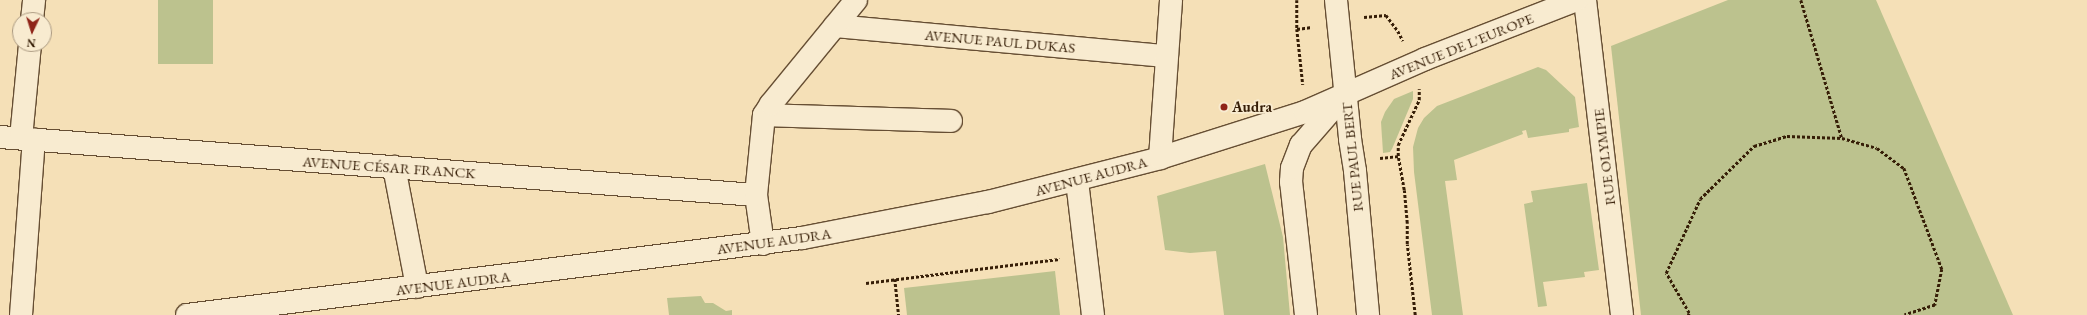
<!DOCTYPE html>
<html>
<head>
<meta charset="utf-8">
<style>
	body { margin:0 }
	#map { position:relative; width:2087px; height:315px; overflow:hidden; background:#f5e0b7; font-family:"EB Garamond",serif }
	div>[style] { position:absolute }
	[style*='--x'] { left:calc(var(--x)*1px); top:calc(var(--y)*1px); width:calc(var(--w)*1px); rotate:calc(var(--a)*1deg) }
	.green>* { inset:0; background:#bcc28e; transform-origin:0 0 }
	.path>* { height:2.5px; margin-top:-1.25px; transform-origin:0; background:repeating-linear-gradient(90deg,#361e07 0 3px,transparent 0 5px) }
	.roads { filter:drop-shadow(1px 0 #664e33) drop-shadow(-1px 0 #664e33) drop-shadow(0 1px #664e33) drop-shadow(0 -1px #664e33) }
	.minor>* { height:22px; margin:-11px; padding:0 11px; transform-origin:11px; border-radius:11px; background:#f8ebd0 }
	.dots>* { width:11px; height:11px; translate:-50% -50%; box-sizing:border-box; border:2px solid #f8ebd0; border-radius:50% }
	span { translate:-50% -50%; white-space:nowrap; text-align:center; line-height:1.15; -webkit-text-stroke:3.5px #f8ebd0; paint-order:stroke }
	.street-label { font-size:15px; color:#361e07 }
	.poi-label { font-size:15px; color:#361e07; font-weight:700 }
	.left { translate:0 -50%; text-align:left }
	.north { position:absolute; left:12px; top:12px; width:40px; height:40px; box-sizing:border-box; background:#f8ebd0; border:1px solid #aa9980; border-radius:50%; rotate:184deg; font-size:11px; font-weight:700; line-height:16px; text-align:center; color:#361e07 }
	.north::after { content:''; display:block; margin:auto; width:14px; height:18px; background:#8f2418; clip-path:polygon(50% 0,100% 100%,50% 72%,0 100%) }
</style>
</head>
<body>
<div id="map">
	<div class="green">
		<i style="left:158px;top:0;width:55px;height:64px"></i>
		<i style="clip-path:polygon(1728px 0,1876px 0,2013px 315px,1641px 315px,1611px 46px)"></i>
		<i style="clip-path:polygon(1538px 67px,1546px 70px,1575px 97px,1579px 127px,1569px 129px,1569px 132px,1528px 138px,1526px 130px,1522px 131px,1523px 134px,1454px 160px,1457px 180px,1445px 181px,1463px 315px,1432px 315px,1414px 172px,1413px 147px,1418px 128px,1424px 118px,1437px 106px)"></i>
		<i style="clip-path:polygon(1413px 91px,1413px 99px,1392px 149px,1390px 152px,1383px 153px,1381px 122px,1385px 112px,1394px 99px)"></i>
		<i style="clip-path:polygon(1265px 164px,1283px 237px,1290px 315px,1224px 315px,1216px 251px,1190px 253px,1165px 250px,1157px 196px)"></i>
		<i style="clip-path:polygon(1587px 183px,1599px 270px,1584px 272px,1585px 277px,1543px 282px,1547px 306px,1538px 307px,1524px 204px,1533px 202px,1531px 191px)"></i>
		<i style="clip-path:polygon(1055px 271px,1060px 315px,907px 315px,904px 288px)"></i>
		<i style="clip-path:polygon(701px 296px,705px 303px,713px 303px,726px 311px,732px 310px,732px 315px,669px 315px,667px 298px)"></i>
	</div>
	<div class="path">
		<i style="--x:1297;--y:0;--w:29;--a:90"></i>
		<i style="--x:1297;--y:29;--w:56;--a:83.9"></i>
		<i style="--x:1801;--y:0;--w:144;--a:73.5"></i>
		<i style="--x:1364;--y:17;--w:22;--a:-5"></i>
		<i style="--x:1386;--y:15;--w:20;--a:53"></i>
		<i style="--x:1398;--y:31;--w:11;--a:63"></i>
		<i style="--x:1297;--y:29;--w:15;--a:-8"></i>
		<i style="--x:1380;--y:158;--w:18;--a:-6"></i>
		<i style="--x:895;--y:279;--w:36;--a:84"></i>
		<i style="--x:866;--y:283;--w:195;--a:-7.1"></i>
		<i style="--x:1415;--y:315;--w:71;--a:-96.4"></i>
		<i style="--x:1407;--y:244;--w:21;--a:-90"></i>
		<i style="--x:1407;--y:223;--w:33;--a:-95"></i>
		<i style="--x:1404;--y:190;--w:35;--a:-100"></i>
		<i style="--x:1398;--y:156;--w:11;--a:-90"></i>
		<i style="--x:1398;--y:145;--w:50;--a:-65"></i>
		<i style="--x:1419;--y:100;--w:11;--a:-90"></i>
		<i style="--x:1688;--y:315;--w:2;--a:-63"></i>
		<i style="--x:1689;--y:313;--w:46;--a:-119.9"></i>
		<i style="--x:1666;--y:273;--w:81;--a:-65.3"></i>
		<i style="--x:1700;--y:199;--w:76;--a:-44.5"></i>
		<i style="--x:1754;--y:146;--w:34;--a:-17"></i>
		<i style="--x:1787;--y:136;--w:55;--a:2.1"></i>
		<i style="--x:1842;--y:138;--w:36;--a:16"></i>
		<i style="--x:1877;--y:148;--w:34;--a:37"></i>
		<i style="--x:1904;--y:168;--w:108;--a:69.4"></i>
		<i style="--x:1942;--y:269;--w:37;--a:101"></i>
		<i style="--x:1935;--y:305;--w:32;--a:162"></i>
	</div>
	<div class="roads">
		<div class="minor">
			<i style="--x:1336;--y:0;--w:140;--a:84.2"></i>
			<i style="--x:1350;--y:139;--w:32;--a:81"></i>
			<i style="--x:1355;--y:171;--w:145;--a:84.8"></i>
			<i style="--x:1585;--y:0;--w:317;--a:83.3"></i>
			<i style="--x:32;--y:20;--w:20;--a:-84"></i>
			<i style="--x:835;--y:26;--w:332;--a:5.2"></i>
			<i style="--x:764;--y:115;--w:187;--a:1.8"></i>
			<i style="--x:0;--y:137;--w:758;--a:4.39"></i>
			<i style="--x:21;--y:138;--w:94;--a:-84.5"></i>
			<i style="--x:1160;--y:158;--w:158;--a:-86"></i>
			<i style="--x:394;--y:167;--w:122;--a:79.1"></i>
			<i style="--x:1077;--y:181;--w:135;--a:83.2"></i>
			<i style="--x:763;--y:244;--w:49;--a:-98.1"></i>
			<i style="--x:756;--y:195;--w:80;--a:-84.3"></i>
			<i style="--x:764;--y:115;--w:13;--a:-58"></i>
			<i style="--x:771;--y:104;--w:134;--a:-50.7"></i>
			<i style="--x:21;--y:315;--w:176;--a:-85.8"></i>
			<i style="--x:187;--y:315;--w:620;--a:-7.14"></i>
			<i style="--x:802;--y:238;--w:189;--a:-11"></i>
			<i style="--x:988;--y:202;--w:178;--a:-14.3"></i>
			<i style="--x:1160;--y:158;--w:152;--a:-17.6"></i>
			<i style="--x:1305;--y:112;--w:131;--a:-23.8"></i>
			<i style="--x:1425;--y:59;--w:162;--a:-21.3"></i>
			<i style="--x:1306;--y:315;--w:134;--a:-96.4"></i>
			<i style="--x:1291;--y:182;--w:14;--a:-86"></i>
			<i style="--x:1292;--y:168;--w:25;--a:-69"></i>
			<i style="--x:1301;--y:145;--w:61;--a:-49"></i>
		</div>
	</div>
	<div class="dots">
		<i style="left:1224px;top:107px;background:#8f2418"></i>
	</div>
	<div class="street-label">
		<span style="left:1000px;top:41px;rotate:5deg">AVENUE PAUL DUKAS</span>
		<span style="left:1461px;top:46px;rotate:-22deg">AVENUE DE L'EUROPE</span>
		<span style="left:1352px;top:157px;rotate:-96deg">RUE PAUL BERT</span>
		<span style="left:1604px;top:157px;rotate:-97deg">RUE OLYMPIE</span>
		<span style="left:389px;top:167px;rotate:4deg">AVENUE CÉSAR FRANCK</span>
		<span style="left:1091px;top:176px;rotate:-15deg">AVENUE AUDRA</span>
		<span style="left:774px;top:241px;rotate:-8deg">AVENUE AUDRA</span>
		<span style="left:453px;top:283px;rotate:-7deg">AVENUE AUDRA</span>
	</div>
	<div class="poi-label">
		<span class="left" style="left:1232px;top:107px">Audra</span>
	</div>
	<div class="north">N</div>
</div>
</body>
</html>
